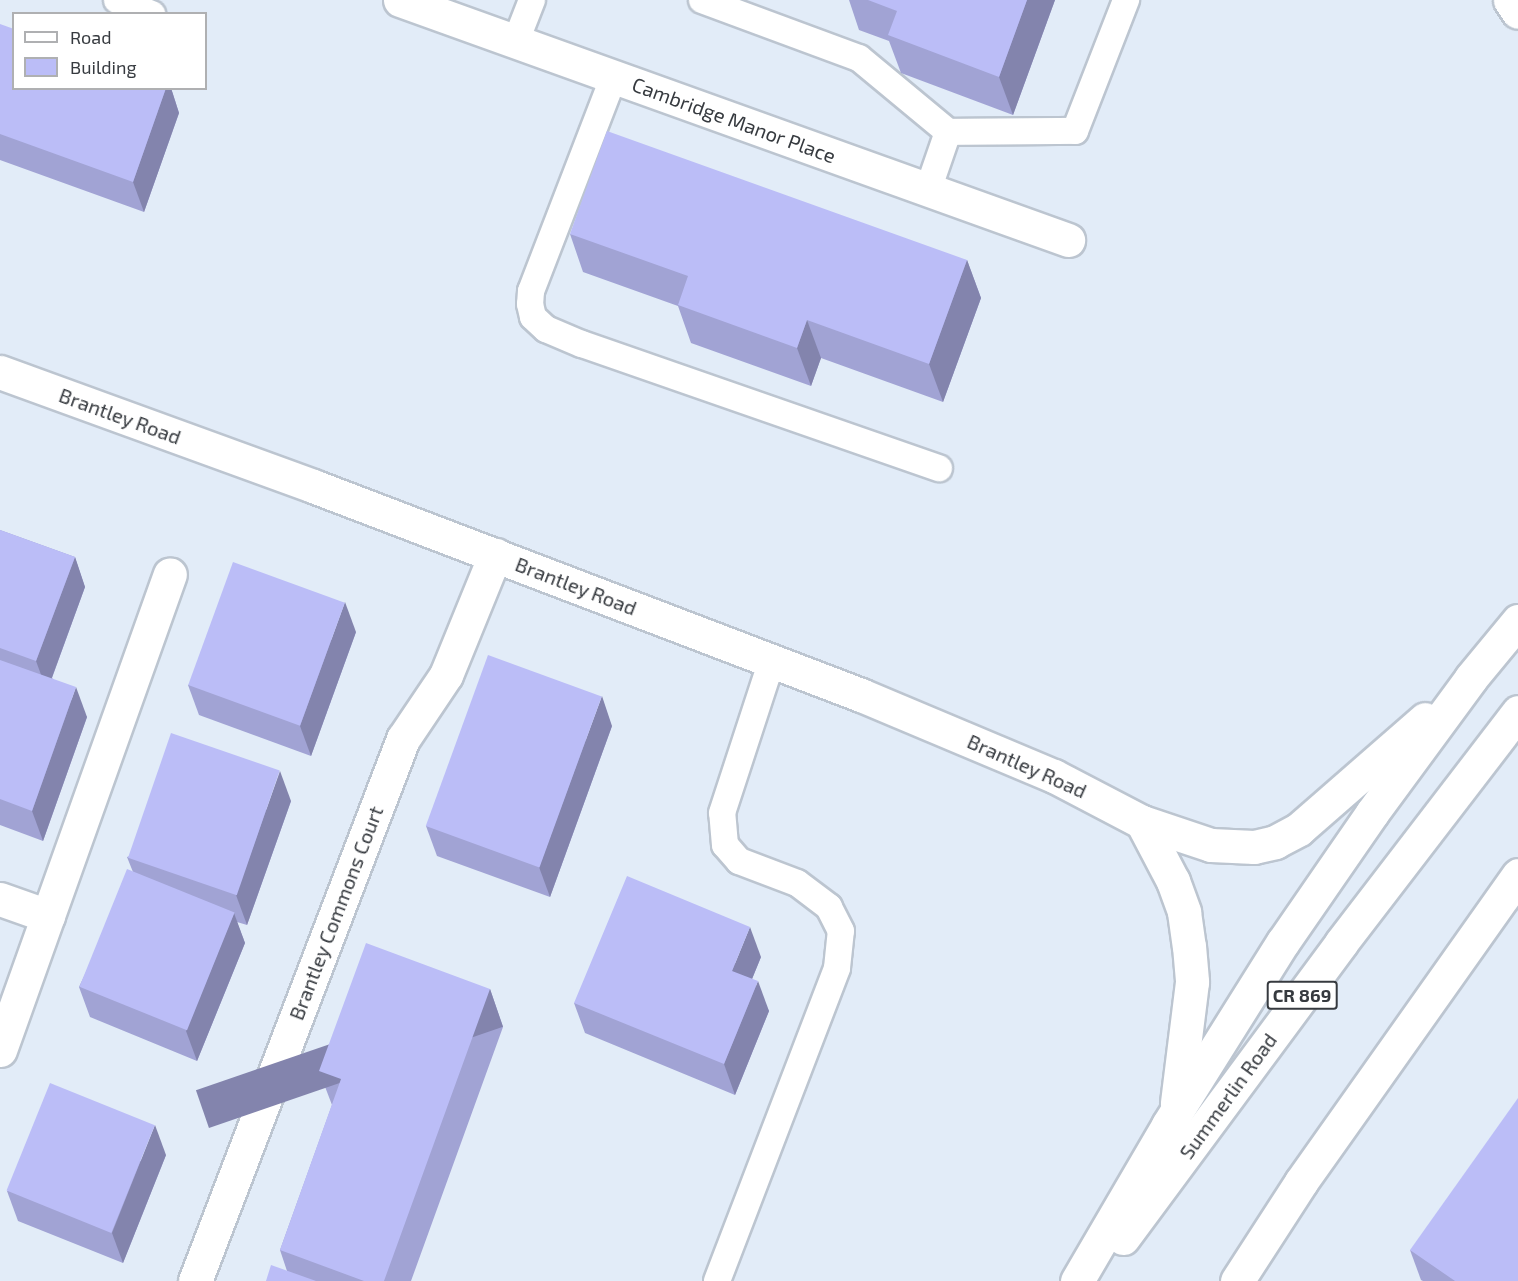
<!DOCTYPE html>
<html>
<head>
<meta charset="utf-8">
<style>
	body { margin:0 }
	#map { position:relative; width:1518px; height:1281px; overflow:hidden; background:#e2ecf8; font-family:"Exo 2",sans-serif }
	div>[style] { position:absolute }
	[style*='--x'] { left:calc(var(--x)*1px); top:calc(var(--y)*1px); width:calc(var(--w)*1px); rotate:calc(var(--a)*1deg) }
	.roads { filter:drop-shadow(2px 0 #bcc5d0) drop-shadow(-2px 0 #bcc5d0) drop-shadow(0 2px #bcc5d0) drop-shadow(0 -2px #bcc5d0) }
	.service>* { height:26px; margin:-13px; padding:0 13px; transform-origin:13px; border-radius:13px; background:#fff }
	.minor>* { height:33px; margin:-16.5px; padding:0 16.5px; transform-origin:16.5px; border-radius:16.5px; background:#fff }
	.primary>* { height:33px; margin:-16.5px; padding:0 16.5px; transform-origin:16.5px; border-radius:16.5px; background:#fff }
	.wall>* { inset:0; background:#a1a3d4 }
	.shaded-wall>* { inset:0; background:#8384ad; transform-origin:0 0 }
	.building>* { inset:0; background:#bbbdf7; transform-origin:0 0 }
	span { translate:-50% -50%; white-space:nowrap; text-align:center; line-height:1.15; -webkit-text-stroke:5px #fff; paint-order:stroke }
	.shield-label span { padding:2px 4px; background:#fff; border:2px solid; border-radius:4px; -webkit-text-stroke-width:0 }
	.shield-label { font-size:18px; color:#363a3f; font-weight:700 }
	.street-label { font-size:20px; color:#363a3f }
	.legend { position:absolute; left:12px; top:12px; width:195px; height:78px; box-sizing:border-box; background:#fff; border:2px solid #afb0b2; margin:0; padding:8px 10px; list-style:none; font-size:18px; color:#363a3f }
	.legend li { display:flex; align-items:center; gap:12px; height:30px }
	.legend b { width:30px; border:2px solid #afb0b2 }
</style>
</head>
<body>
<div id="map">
	<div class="roads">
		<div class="service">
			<i style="--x:117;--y:0;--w:38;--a:22"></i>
			<i style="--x:702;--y:0;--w:167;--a:20.3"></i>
			<i style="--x:859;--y:58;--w:116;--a:39.7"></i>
			<i style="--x:516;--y:41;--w:44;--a:-68.7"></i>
			<i style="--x:614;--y:76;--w:230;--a:111.1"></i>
			<i style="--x:531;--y:291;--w:13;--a:94"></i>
			<i style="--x:530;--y:304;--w:13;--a:77"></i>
			<i style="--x:533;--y:317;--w:18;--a:43"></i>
			<i style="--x:546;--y:329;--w:39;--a:23"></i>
			<i style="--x:582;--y:344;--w:378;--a:19.2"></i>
			<i style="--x:928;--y:190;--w:61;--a:-71"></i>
			<i style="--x:948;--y:132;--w:127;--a:-0.5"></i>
			<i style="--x:1075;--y:131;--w:141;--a:-68.7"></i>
			<i style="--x:717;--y:1281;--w:335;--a:-69"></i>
			<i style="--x:837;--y:968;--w:37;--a:-84"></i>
			<i style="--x:841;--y:931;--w:27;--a:-117"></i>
			<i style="--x:829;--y:907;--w:40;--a:-143"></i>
			<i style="--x:797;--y:883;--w:62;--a:-159.2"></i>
			<i style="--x:739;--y:861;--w:21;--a:-131"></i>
			<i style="--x:725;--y:845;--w:32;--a:-95"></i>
			<i style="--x:722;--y:813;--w:161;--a:-71.9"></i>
		</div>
		<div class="minor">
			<i style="--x:400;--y:0;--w:710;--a:19.76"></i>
			<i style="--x:1510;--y:0;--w:14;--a:56"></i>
			<i style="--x:0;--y:372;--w:333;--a:20"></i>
			<i style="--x:313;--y:486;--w:587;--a:20.88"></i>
			<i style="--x:861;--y:695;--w:209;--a:22.8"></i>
			<i style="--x:1054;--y:776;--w:99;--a:27.6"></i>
			<i style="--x:0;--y:899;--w:51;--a:19.5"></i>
			<i style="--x:0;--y:1050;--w:505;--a:-70.35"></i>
			<i style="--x:195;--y:1281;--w:581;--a:-69.01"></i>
			<i style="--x:403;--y:739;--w:77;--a:-56.1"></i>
			<i style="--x:446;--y:675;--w:130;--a:-67.8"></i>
		</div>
		<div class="primary">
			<i style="--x:1142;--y:822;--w:73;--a:18.4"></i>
			<i style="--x:1211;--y:845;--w:43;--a:2.7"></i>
			<i style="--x:1254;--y:847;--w:22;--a:-13"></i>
			<i style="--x:1275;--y:842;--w:27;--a:-28"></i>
			<i style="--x:1299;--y:829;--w:167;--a:-41.1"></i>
			<i style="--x:1142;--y:822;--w:67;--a:62.3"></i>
			<i style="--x:1173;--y:881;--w:33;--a:70"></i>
			<i style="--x:1184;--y:912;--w:34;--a:82"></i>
			<i style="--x:1189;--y:946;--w:36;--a:85"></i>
			<i style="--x:1192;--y:982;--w:122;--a:97.1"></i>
			<i style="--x:1123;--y:1238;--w:367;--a:-53.5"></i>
			<i style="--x:1341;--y:943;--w:291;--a:-52.5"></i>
			<i style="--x:1077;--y:1281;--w:181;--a:-59.7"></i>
			<i style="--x:1168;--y:1125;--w:216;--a:-57.9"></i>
			<i style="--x:1283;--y:942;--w:157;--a:-55.4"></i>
			<i style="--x:1372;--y:813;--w:167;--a:-53.7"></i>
			<i style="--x:1471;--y:678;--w:74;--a:-50.5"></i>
			<i style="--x:1237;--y:1281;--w:118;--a:-57.1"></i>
			<i style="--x:1301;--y:1182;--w:376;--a:-54.7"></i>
		</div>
	</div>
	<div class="wall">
		<i style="clip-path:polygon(849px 0,1055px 0,1013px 115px,901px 73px,889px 41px,859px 30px)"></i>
		<i style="clip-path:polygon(0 24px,14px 88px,171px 88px,179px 113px,144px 212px,0 160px)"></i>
		<i style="clip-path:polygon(570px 234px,967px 260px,981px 298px,943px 402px,821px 358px,811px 386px,691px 343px,678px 306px,583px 272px)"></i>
		<i style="clip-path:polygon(0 530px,75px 557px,85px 587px,52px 678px,87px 717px,43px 841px,0 825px)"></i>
		<i style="clip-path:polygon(356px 632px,311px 756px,199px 715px,188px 685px)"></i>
		<i style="clip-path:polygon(612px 726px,550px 897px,437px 856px,426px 826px)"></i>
		<i style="clip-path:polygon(291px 801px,247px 925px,237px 922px,245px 943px,197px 1061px,90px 1017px,79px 987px,133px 872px,127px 857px)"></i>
		<i style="clip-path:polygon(761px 957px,752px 979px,769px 1011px,735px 1095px,585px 1033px,574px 1003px)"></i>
		<i style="clip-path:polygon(490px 989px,503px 1027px,411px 1281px,266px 1281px,287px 1271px,280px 1250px,332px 1105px,319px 1071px)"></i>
		<i style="clip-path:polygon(166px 1155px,123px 1263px,18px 1221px,7px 1191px)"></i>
		<i style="clip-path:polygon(1410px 1250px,1518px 1281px,1423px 1281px,1421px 1280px)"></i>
	</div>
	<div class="shaded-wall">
		<i style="clip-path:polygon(1027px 0,1055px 0,1013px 115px,999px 77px)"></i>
		<i style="clip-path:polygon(166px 88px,171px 88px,179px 113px,144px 212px,133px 182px)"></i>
		<i style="clip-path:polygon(967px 260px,981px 298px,943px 402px,929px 364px)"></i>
		<i style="clip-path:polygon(807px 320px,821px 358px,811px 386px,797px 348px)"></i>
		<i style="clip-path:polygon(75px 557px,85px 587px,47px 691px,36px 661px)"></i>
		<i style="clip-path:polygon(345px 602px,356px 632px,311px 756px,300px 726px)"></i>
		<i style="clip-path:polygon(76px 687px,87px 717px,43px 841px,32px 811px)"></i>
		<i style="clip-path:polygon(602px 696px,612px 726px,550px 897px,539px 867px)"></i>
		<i style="clip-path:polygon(280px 771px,291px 801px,247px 925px,236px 895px)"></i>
		<i style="clip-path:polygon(234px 913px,245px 943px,197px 1061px,186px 1031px)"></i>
		<i style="clip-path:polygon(750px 927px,761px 957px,743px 1001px,732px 971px)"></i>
		<i style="clip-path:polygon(758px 981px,769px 1011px,735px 1095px,724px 1064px)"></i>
		<i style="left:490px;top:989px;width:40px;height:311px;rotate:71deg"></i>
		<i style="clip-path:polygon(155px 1125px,166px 1155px,123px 1263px,112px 1233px)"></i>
	</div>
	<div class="building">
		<i style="clip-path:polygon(868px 0,1027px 0,999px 77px,888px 35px,897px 11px)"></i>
		<i style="clip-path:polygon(0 24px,14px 29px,14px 88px,166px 88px,133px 182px,0 134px)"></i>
		<i style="clip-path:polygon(607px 131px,967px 260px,929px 364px,807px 320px,797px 348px,678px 305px,688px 276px,570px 234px)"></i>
		<i style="clip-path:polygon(0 530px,75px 557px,36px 661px,0 648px)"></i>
		<i style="left:233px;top:562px;width:119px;height:131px;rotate:20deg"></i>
		<i style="left:488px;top:655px;width:121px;height:182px;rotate:20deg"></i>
		<i style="clip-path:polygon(0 660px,76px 687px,32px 811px,0 799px)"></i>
		<i style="left:171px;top:733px;width:115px;height:132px;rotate:19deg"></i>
		<i style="left:127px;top:869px;width:116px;height:127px;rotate:22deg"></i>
		<i style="clip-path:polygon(627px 876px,750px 927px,732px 971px,758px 981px,724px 1064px,574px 1003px)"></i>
		<i style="clip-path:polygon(366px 943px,490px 989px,384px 1281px,364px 1281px,280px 1250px,341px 1079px,319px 1071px)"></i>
		<i style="left:50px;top:1083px;width:113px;height:116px;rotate:22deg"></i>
		<i style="clip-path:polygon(1518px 1098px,1518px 1281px,1455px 1281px,1410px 1250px)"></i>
		<i style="clip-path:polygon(271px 1265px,316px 1281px,266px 1281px)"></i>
	</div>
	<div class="shield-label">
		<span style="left:1302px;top:995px">CR 869</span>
	</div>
	<div class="street-label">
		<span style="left:734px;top:120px;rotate:20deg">Cambridge Manor Place</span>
		<span style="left:120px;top:416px;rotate:20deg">Brantley Road</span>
		<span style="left:576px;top:586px;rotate:21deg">Brantley Road</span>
		<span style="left:1027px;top:766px;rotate:24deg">Brantley Road</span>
		<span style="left:336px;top:913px;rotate:-69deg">Brantley Commons Court</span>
		<span style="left:1228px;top:1096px;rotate:-54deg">Summerlin Road</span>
	</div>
	<ul class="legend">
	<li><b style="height:8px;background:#fff"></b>Road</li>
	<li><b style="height:16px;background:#bbbdf7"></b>Building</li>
	</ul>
</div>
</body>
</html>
